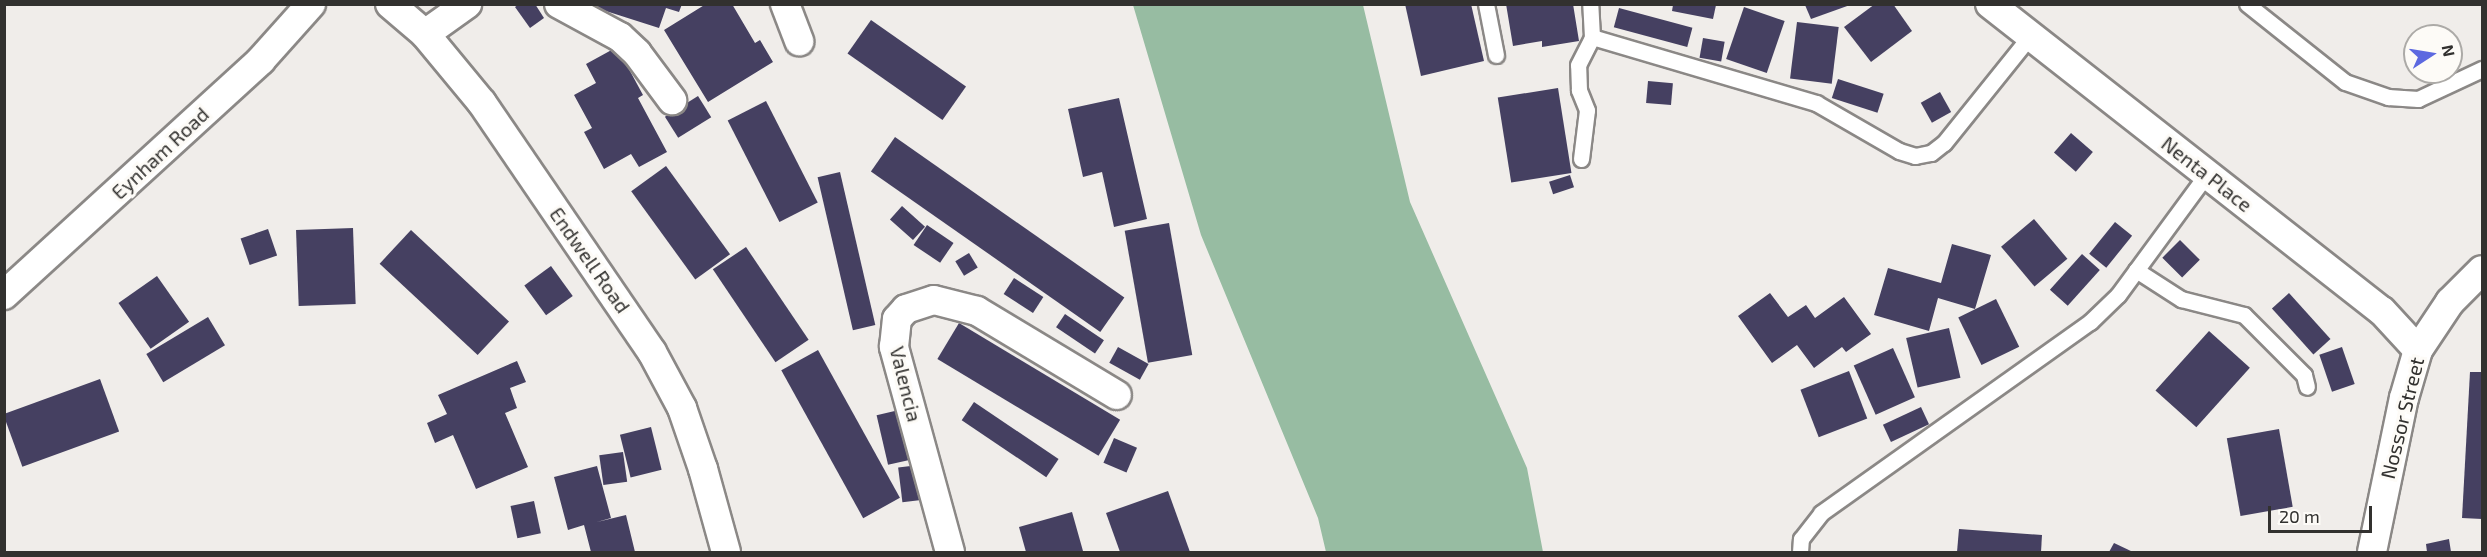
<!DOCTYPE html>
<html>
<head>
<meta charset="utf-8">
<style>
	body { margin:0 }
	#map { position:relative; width:2487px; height:557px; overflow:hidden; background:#f0edea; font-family:"Exo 2",sans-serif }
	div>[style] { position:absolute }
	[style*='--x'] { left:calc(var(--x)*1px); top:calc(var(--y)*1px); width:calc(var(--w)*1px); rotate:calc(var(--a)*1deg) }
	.forest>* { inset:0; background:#97bca2 }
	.building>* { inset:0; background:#454061; transform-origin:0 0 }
	.roads { filter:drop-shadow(2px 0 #8b8886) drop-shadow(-2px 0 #8b8886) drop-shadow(0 2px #8b8886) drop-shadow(0 -2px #8b8886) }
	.lane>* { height:15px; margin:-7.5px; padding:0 7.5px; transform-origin:7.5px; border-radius:7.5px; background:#fff }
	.street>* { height:28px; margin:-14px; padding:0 14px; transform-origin:14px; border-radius:14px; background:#fff }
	span { translate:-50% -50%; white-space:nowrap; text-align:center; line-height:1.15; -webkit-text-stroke:6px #fdfbf7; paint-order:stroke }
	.street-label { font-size:20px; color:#32312f }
	.frame { position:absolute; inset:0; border:6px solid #32312f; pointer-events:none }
	.north { position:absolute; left:2403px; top:24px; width:60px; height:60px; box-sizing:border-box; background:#fdfbf7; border:2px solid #acaaa7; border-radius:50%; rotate:78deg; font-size:16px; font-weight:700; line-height:24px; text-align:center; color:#32312f }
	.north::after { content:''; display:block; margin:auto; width:21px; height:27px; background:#5d69e0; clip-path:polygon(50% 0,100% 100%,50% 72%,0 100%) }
	.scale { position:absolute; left:2268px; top:506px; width:104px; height:27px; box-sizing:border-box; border:3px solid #32312f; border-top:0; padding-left:8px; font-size:18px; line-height:21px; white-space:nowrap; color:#32312f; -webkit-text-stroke:4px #fdfbf7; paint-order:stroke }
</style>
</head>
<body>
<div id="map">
	<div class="forest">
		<i style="clip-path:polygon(1133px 5px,1363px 5px,1410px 202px,1527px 468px,1543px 552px,1326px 552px,1318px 518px,1201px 235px)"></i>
	</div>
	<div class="building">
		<i style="clip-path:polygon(519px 4px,535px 4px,544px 18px,530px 28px,515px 7px)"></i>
		<i style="clip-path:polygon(682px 4px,679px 12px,666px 8px,659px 28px,587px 5px)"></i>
		<i style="clip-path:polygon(706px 4px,732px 4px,755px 43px,760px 40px,773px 62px,708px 102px,664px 30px)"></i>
		<i style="clip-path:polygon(1405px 4px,1471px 4px,1484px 61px,1421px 76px)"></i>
		<i style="clip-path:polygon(1506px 4px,1573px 4px,1579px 41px,1542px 47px,1542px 41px,1513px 46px)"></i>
		<i style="clip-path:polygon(1875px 4px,1893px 4px,1912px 31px,1871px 62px,1844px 27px)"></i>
		<i style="clip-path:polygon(1673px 5px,1716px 5px,1713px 19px,1672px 11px)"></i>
		<i style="clip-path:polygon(1805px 5px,1850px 5px,1811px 19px)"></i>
		<i style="left:1744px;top:7px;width:43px;height:55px;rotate:19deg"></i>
		<i style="left:1619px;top:8px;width:76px;height:20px;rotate:15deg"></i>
		<i style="left:871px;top:20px;width:116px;height:41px;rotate:35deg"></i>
		<i style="left:1797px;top:22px;width:42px;height:57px;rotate:7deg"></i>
		<i style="left:1703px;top:38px;width:22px;height:20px;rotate:10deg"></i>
		<i style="clip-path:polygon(617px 47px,643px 95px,638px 98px,667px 152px,639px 167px,631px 154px,604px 169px,584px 132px,592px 128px,574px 95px,596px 83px,586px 64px)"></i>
		<i style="left:1838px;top:79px;width:48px;height:20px;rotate:18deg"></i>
		<i style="left:1648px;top:81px;width:25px;height:22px;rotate:5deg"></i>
		<i style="left:1558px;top:88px;width:86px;height:61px;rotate:81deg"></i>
		<i style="left:1940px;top:92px;width:23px;height:22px;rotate:61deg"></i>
		<i style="left:698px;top:96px;width:25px;height:39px;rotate:58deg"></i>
		<i style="clip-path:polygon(1119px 98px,1147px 219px,1114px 227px,1102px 172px,1083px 177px,1068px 109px)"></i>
		<i style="left:766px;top:101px;width:114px;height:43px;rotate:63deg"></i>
		<i style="left:2071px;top:133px;width:29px;height:26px;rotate:41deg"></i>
		<i style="left:895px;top:137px;width:280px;height:42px;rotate:35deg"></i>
		<i style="left:666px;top:166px;width:109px;height:43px;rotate:54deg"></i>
		<i style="left:840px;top:172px;width:157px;height:23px;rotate:77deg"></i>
		<i style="left:1570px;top:175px;width:13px;height:22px;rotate:72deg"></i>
		<i style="left:902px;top:206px;width:31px;height:18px;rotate:42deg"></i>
		<i style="left:2034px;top:219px;width:52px;height:43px;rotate:50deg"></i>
		<i style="left:2115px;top:222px;width:22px;height:41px;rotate:39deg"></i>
		<i style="left:1169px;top:223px;width:134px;height:45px;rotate:80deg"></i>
		<i style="left:927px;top:225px;width:32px;height:24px;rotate:34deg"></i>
		<i style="left:353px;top:228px;width:76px;height:57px;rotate:88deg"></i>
		<i style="left:268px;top:229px;width:28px;height:29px;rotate:71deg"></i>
		<i style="left:411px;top:230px;width:134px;height:46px;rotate:43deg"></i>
		<i style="left:2180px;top:240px;width:28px;height:25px;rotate:45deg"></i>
		<i style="clip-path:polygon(1952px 244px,1991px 255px,1975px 309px,1938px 298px,1929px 331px,1874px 315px,1888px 268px,1941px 283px)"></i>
		<i style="left:746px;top:247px;width:112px;height:40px;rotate:56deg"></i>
		<i style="left:969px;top:253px;width:17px;height:16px;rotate:59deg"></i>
		<i style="left:2082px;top:254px;width:24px;height:48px;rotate:42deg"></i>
		<i style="left:551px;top:266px;width:37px;height:33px;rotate:54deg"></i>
		<i style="left:157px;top:276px;width:56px;height:47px;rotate:55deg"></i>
		<i style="left:1014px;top:278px;width:35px;height:19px;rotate:33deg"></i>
		<i style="clip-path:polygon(1770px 293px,1788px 317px,1806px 305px,1815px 318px,1844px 297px,1871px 334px,1846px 352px,1842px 347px,1814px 368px,1797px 345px,1772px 363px,1738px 316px)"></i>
		<i style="left:2289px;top:293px;width:62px;height:23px;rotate:48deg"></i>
		<i style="left:1996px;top:299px;width:53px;height:42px;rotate:64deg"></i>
		<i style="left:1065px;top:314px;width:47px;height:16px;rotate:34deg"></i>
		<i style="left:208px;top:317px;width:33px;height:72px;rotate:59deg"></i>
		<i style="left:959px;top:323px;width:188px;height:42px;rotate:31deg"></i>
		<i style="left:1949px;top:328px;width:51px;height:44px;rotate:77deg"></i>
		<i style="left:2209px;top:331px;width:55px;height:80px;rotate:42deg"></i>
		<i style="left:1118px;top:347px;width:35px;height:18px;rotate:29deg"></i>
		<i style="left:2342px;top:347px;width:39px;height:24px;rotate:71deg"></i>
		<i style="left:1893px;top:348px;width:54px;height:43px;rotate:66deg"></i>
		<i style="left:818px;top:350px;width:169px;height:42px;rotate:61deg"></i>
		<i style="clip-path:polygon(517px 361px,526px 382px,510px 388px,517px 408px,505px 413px,528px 467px,476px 489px,453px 435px,435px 443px,427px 423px,447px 414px,438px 395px)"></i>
		<i style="left:1849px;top:371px;width:51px;height:52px;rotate:69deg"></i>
		<i style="clip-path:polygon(2470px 372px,2482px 372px,2482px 519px,2462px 518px)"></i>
		<i style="left:100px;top:379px;width:56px;height:103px;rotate:70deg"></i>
		<i style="left:974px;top:402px;width:102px;height:22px;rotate:34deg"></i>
		<i style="left:1921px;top:407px;width:19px;height:42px;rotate:65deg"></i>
		<i style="left:899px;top:410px;width:51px;height:23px;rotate:77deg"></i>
		<i style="left:651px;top:427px;width:44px;height:32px;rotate:76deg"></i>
		<i style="left:2279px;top:429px;width:79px;height:53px;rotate:80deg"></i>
		<i style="left:1114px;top:438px;width:25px;height:27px;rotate:23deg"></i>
		<i style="left:623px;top:452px;width:30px;height:24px;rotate:82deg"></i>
		<i style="left:919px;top:465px;width:35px;height:21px;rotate:83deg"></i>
		<i style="clip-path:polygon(597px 466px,611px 518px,597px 522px,626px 515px,635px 552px,591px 552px,584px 525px,568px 530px,554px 477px)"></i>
		<i style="clip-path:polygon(1168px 491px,1190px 552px,1120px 552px,1106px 513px)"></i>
		<i style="left:534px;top:501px;width:33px;height:24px;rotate:78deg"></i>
		<i style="clip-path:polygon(1072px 512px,1083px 551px,1026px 552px,1019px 527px)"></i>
		<i style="clip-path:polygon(1959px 529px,2042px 535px,2041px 552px,1957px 552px)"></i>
		<i style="clip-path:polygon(2449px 539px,2451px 552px,2427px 552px,2426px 544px)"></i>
		<i style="clip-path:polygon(2114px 543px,2133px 552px,2109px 552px)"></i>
	</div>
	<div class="roads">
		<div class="lane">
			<i style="--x:1486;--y:4;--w:52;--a:78.9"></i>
			<i style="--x:2247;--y:4;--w:125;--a:38.5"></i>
			<i style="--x:2345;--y:82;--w:46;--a:19.2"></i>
			<i style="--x:2388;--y:97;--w:30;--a:4"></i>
			<i style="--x:2418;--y:99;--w:71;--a:-25.1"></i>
			<i style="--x:1592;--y:37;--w:234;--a:16.4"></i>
			<i style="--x:1816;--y:103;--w:96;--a:30"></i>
			<i style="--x:1899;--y:151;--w:17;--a:17"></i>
			<i style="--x:1915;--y:156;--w:16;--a:-11"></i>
			<i style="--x:1931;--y:153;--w:16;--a:-38"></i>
			<i style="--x:1944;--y:143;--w:137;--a:-51.2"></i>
			<i style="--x:1581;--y:159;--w:49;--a:-83"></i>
			<i style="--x:1587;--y:110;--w:22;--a:-112"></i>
			<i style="--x:1579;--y:90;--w:25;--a:-92"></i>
			<i style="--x:1578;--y:65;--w:31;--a:-63"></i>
			<i style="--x:1592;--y:37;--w:33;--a:-93"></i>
			<i style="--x:2136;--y:270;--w:54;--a:32.8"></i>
			<i style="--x:2181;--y:299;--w:65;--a:14.3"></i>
			<i style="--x:2244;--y:315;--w:85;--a:45"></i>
			<i style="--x:2304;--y:375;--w:12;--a:76"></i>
			<i style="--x:1800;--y:552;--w:13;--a:-86"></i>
			<i style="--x:1801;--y:539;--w:33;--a:-52"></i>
			<i style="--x:1821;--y:513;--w:330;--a:-35.4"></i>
			<i style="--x:2090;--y:322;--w:39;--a:-44"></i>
			<i style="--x:2118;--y:295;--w:150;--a:-53.7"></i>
		</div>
		<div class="street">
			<i style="--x:390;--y:4;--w:46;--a:40.6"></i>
			<i style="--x:425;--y:34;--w:89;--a:50.4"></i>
			<i style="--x:482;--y:103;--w:301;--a:55.7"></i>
			<i style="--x:652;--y:352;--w:64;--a:61.8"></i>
			<i style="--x:682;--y:408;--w:65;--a:71"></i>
			<i style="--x:703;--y:469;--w:86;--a:74.5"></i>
			<i style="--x:559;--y:4;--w:69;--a:28.4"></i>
			<i style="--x:620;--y:37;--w:23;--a:43"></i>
			<i style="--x:637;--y:53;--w:59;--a:53.3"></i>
			<i style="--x:785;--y:4;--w:40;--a:69"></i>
			<i style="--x:1990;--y:4;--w:498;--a:38.1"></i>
			<i style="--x:2382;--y:311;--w:53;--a:47.3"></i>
			<i style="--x:425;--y:34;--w:52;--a:-35.5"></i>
			<i style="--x:4;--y:295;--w:348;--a:-42.4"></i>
			<i style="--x:261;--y:60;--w:75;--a:-48.2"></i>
			<i style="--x:950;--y:552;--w:213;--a:-105.3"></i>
			<i style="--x:894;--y:347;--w:28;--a:-84"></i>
			<i style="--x:897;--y:319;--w:13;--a:-48"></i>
			<i style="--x:906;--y:309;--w:29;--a:-18"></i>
			<i style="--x:934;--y:300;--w:44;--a:14.3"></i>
			<i style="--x:977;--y:311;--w:163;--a:31"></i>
			<i style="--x:2372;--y:552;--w:157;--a:-78.3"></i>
			<i style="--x:2404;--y:398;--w:50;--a:-73.7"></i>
			<i style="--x:2418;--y:350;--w:58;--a:-56.3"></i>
			<i style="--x:2450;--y:302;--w:45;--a:-45"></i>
		</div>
	</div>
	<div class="street-label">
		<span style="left:160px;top:153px;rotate:-43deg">Eynham Road</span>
		<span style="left:2207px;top:174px;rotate:38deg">Nenta Place</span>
		<span style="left:590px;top:260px;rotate:55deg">Endwell Road</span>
		<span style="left:906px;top:384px;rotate:76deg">Valencia</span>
		<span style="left:2402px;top:418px;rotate:-76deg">Nossor Street</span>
	</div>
	<div class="frame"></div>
	<div class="north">N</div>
	<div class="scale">20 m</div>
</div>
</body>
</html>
